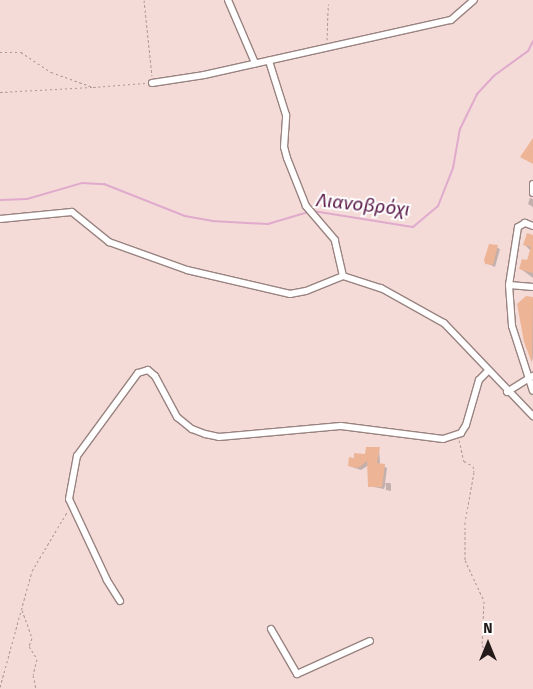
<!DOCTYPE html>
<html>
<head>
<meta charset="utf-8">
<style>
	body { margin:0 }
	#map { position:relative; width:533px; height:689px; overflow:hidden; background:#f4dbd8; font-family:"Fira Sans",sans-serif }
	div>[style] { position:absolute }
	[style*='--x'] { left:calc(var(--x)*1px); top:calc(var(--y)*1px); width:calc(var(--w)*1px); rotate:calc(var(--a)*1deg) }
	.shadow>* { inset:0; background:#0003 }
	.stream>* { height:2px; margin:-1px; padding:0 1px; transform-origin:1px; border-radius:1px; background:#e0aacc }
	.building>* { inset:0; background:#edb596 }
	.path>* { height:1px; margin-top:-0.5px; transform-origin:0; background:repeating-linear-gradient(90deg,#ac9896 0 2.5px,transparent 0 5px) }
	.roads { filter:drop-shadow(1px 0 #998380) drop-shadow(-1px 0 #998380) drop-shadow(0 1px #998380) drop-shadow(0 -1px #998380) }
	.minor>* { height:6px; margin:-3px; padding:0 3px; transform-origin:3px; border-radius:3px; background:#fff }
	span { translate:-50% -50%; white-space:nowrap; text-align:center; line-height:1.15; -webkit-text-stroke:4px #fff; paint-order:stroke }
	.water-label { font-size:19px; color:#5d1e4c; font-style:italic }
	.north { position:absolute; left:463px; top:619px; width:50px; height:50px; -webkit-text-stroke:4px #fff; paint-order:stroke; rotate:0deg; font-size:14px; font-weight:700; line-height:20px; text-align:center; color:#231a19 }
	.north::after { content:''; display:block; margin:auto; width:18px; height:22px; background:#231a19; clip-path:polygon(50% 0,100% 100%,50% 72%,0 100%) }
</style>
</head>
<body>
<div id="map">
	<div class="shadow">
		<i style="clip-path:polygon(530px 198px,533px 199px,533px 207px,528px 204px)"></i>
		<i style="clip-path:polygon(533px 236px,533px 278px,521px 269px,528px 262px,531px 251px,525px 245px)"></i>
		<i style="clip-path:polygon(490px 245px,500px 249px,495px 267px,486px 263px)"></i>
		<i style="clip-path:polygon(531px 297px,533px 297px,533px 361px,519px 305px)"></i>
		<i style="clip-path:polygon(379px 448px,380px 464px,387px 468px,385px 483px,390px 483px,391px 484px,391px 491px,386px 490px,386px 483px,384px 489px,369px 486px,369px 465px,361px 470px,349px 466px,355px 459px)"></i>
	</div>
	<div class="stream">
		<i style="--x:0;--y:200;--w:27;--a:-2"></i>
		<i style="--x:27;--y:199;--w:57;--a:-16.2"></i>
		<i style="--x:82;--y:183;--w:22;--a:3"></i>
		<i style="--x:104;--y:184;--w:87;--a:21.6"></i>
		<i style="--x:185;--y:216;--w:27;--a:10"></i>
		<i style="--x:212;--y:221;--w:56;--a:3.1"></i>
		<i style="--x:268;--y:224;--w:42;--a:-16.7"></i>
		<i style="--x:313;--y:211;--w:101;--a:9.1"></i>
		<i style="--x:413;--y:227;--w:33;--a:-40"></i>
		<i style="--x:438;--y:206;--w:41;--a:-68.5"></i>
		<i style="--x:453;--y:168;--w:40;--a:-80"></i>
		<i style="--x:460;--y:129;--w:39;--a:-64"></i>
		<i style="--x:477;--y:94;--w:26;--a:-47"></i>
		<i style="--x:495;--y:75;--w:41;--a:-36"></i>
		<i style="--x:528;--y:51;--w:11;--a:-63"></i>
	</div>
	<div class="building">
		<i style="clip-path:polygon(533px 138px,533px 164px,520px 157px)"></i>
		<i style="clip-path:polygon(527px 233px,533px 235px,533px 273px,519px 269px,522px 259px,527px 260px,531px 247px,523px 245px)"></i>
		<i style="clip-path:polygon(489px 244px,498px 245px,493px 265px,485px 264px,484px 260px)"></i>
		<i style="clip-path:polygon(526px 296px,533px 297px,532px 363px,524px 342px,517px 304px)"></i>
		<i style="clip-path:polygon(366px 447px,380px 447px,377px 463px,385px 464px,382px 487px,368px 487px,367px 461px,358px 468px,348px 466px,349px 457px,354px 458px,354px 453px,365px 454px)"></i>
	</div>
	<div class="path">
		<i style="--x:144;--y:0;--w:76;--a:84"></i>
		<i style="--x:327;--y:40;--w:36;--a:-88"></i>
		<i style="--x:0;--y:52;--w:21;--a:0"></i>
		<i style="--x:21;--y:52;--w:36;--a:34"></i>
		<i style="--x:51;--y:72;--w:45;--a:19.7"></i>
		<i style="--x:93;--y:87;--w:52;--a:-4.4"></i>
		<i style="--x:0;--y:92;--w:92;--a:-3.1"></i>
		<i style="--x:459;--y:440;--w:22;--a:77"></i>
		<i style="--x:464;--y:461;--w:10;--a:29"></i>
		<i style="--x:473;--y:466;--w:6;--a:81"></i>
		<i style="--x:474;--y:472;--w:51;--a:100.2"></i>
		<i style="--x:465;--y:522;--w:38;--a:90"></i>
		<i style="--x:465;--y:560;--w:45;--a:65.1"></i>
		<i style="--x:484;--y:601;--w:44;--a:92.6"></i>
		<i style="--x:482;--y:645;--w:15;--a:58"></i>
		<i style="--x:22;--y:610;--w:30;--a:70"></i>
		<i style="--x:32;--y:638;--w:9;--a:111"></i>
		<i style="--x:29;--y:646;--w:15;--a:58"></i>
		<i style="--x:37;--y:659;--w:16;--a:104"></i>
		<i style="--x:33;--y:675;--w:14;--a:78"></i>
		<i style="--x:0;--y:687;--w:120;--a:-74.6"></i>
		<i style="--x:32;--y:571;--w:69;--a:-59.3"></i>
	</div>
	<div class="roads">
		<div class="minor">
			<i style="--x:228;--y:0;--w:69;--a:66.8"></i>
			<i style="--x:152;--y:83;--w:53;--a:-8.7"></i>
			<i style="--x:204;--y:75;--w:253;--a:-12.6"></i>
			<i style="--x:451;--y:20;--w:30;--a:-41"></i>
			<i style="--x:533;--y:184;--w:9;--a:90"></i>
			<i style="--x:0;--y:219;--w:72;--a:-5.6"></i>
			<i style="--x:72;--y:212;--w:48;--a:39"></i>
			<i style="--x:109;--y:242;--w:83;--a:19.7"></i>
			<i style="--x:187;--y:270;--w:106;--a:13.1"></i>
			<i style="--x:290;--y:294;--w:16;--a:-11"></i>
			<i style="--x:306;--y:291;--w:40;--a:-22"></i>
			<i style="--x:343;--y:276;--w:37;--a:-103"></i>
			<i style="--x:335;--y:240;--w:45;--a:-130.5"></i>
			<i style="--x:306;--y:206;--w:52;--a:-111.6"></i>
			<i style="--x:287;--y:158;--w:11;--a:-105"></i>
			<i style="--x:284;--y:147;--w:32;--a:-86"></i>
			<i style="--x:286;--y:115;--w:57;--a:-107.5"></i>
			<i style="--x:533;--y:226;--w:9;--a:-159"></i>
			<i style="--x:525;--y:223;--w:8;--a:150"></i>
			<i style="--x:518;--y:227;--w:59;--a:98.8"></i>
			<i style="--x:509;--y:285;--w:41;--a:85.8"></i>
			<i style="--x:512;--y:326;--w:68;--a:72.1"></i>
			<i style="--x:343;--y:276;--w:40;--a:18"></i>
			<i style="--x:381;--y:288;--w:72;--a:29.1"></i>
			<i style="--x:444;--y:323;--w:129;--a:46.3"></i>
			<i style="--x:509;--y:285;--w:24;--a:5"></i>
			<i style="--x:507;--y:392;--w:31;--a:-32"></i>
			<i style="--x:120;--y:601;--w:25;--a:-122"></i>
			<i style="--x:107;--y:580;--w:89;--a:-115.1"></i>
			<i style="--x:69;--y:499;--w:44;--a:-79.5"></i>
			<i style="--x:77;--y:456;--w:103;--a:-53.7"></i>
			<i style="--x:138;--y:373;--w:10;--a:-17"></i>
			<i style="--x:148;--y:370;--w:9;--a:41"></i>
			<i style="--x:155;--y:376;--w:47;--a:61.8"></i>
			<i style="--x:177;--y:417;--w:19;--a:39"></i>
			<i style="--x:192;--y:429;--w:14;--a:21"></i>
			<i style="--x:205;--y:434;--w:14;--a:12"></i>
			<i style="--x:219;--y:437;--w:122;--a:-5.2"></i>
			<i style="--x:341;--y:426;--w:103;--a:7.3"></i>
			<i style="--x:443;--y:439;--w:19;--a:-18"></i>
			<i style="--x:461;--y:433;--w:9;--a:-58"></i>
			<i style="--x:466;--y:425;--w:47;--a:-73.9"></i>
			<i style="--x:479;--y:380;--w:11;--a:-45"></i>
			<i style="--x:271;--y:629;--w:52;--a:60"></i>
			<i style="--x:297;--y:674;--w:80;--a:-24.3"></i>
		</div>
	</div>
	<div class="water-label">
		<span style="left:363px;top:205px;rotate:6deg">Λιανοβρόχι</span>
	</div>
	<div class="north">N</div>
</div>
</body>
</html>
